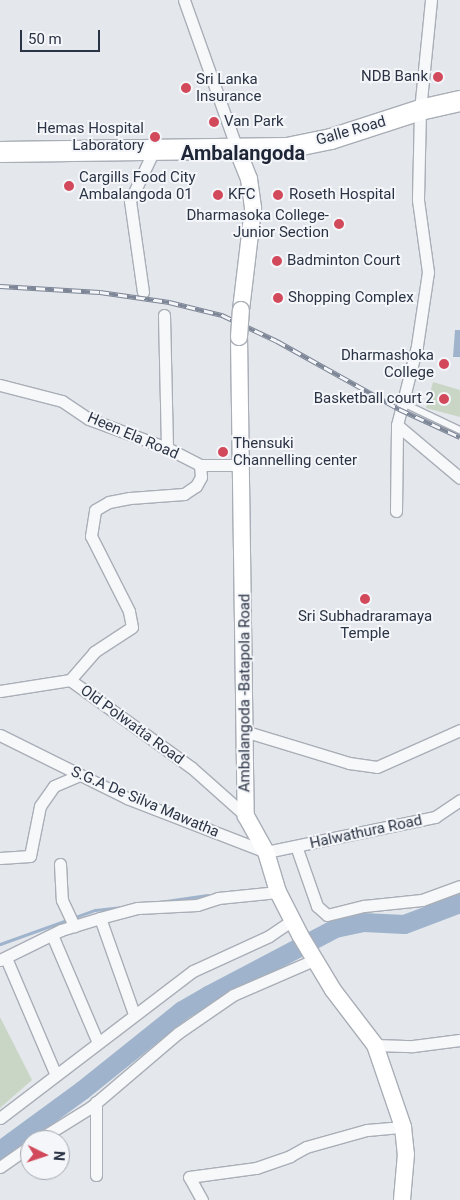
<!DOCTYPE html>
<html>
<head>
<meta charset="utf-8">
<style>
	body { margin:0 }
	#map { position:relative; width:460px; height:1200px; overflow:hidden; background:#e4e7ec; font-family:Roboto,sans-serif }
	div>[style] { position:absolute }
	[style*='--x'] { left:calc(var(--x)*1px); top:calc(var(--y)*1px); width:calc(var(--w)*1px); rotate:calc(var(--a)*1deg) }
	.green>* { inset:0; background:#c9d6c5 }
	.water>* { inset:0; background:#9fb4cc }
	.stream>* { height:3px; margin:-1.5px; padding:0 1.5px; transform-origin:1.5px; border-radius:1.5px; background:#9fb4cc }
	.river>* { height:19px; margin:-9.5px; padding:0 9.5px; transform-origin:9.5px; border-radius:9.5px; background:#9fb4cc }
	.roads { filter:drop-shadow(1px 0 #a9aeb7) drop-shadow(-1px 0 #a9aeb7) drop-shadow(0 1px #a9aeb7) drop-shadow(0 -1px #a9aeb7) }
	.lane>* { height:5.5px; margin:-2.75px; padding:0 2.75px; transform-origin:2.75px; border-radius:2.75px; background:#f7f8fa }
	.street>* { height:11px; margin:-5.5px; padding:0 5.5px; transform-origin:5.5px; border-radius:5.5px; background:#f7f8fa }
	.secondary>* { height:16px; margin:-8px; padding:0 8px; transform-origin:8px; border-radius:8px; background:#fff }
	.highway>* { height:20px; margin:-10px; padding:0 10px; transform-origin:10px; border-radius:10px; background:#fff }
	.rail>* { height:5px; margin-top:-2.5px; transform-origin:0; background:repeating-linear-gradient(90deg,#f4f6f9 0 9px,#7d8696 0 18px); box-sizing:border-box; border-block:1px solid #7d8696 }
	.bridges { filter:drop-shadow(1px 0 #a9aeb7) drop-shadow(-1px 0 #a9aeb7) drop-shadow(0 1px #a9aeb7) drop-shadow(0 -1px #a9aeb7) }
	.secondary-bridge>* { height:16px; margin:-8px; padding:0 8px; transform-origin:8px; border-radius:8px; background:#fff }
	.dots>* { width:14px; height:14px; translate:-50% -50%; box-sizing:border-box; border:2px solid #f4f6f9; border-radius:50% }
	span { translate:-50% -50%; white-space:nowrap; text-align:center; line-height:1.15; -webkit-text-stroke:4px #f4f6f9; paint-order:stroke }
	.poi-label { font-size:15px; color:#2b3445 }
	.right { translate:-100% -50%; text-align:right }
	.left { translate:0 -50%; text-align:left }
	.street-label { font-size:15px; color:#2b3445 }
	.district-label { font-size:20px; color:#1d2536; font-weight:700 }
	.north { position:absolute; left:20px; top:1130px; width:50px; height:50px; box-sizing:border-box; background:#f4f6f9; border:1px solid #a4a8b1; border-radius:50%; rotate:94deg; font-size:14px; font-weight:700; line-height:20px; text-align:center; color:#2b3445 }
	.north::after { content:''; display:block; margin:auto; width:18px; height:22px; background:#d1495b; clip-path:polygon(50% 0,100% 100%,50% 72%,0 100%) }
	.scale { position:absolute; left:20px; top:30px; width:80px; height:22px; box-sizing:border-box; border:2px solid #2b3445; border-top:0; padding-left:6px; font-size:15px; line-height:18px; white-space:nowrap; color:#2b3445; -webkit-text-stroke:4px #f4f6f9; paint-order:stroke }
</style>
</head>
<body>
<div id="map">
	<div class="green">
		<i style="clip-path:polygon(433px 382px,460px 390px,460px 417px,426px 408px)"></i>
		<i style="clip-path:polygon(0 1017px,32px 1080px,0 1108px)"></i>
	</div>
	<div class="water">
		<i style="clip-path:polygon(455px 330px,460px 330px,460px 357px,453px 357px)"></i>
	</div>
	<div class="stream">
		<i style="--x:159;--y:902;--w:49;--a:-8.1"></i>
		<i style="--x:0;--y:944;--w:101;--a:-19.7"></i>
		<i style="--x:95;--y:910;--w:28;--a:-6"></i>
	</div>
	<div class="river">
		<i style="--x:0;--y:1150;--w:102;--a:-36.2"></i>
		<i style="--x:82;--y:1090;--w:128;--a:-38.7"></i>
		<i style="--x:182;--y:1010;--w:30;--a:-30"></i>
		<i style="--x:208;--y:995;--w:144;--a:-27.8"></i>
		<i style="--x:335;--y:928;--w:29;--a:-12"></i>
		<i style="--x:363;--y:922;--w:41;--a:2.8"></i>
		<i style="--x:404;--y:924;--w:60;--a:-20.6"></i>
	</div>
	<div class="roads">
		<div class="lane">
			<i style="--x:401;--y:402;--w:65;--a:25.4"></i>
		</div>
		<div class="street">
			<i style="--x:184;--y:0;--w:158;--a:70.4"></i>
			<i style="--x:431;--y:0;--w:111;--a:95.7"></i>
			<i style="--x:420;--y:110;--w:90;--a:91.3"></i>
			<i style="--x:418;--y:200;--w:73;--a:82.1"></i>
			<i style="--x:428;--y:272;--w:75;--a:98.5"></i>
			<i style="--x:417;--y:346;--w:81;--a:104.2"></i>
			<i style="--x:397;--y:425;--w:82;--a:40.1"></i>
			<i style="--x:143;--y:292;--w:92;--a:-98.1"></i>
			<i style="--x:130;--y:201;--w:56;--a:-64.8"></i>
			<i style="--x:164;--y:315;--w:133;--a:88.7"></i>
			<i style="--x:0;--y:385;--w:64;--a:14.5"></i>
			<i style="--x:62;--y:401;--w:32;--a:34"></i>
			<i style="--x:89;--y:419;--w:83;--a:20.4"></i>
			<i style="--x:167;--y:448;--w:37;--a:27"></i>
			<i style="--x:200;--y:465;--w:40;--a:0"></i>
			<i style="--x:396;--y:511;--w:86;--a:-89.3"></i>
			<i style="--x:70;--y:680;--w:37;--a:-49"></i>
			<i style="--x:94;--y:652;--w:45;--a:-33.3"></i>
			<i style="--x:132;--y:627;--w:16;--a:-101"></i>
			<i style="--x:129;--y:611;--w:84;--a:-116.9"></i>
			<i style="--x:91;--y:536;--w:26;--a:-81"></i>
			<i style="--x:95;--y:510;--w:16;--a:-30"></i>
			<i style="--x:109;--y:502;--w:21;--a:-11"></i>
			<i style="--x:130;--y:498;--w:54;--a:-4.2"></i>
			<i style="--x:184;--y:494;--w:14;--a:-34"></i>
			<i style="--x:196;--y:486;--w:10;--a:-61"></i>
			<i style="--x:201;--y:477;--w:12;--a:-95"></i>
			<i style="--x:0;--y:691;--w:71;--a:-8.9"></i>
			<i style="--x:70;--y:680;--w:150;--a:35.8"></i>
			<i style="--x:192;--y:768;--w:72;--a:41.6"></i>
			<i style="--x:244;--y:731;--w:110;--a:16.9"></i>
			<i style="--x:349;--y:763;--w:28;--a:8"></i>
			<i style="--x:377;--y:767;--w:91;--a:-24"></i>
			<i style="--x:0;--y:735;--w:142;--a:26.4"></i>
			<i style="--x:127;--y:798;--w:149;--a:21.2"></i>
			<i style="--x:266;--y:852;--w:173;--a:-11.7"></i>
			<i style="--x:435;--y:817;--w:30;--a:-34"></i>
			<i style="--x:296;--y:846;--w:64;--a:70.7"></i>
			<i style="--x:317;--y:906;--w:13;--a:42"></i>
			<i style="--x:327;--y:915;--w:38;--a:-14"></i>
			<i style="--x:364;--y:906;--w:58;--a:-5.9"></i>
			<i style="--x:422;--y:900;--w:40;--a:-20.2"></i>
			<i style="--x:0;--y:858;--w:30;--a:-4"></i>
			<i style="--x:30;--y:856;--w:51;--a:-78.7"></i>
			<i style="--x:40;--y:806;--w:24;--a:-55"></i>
			<i style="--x:54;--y:786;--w:28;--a:-23"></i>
			<i style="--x:60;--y:864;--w:36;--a:87"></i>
			<i style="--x:62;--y:900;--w:29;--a:65"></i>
			<i style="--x:100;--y:918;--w:102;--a:70.5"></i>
			<i style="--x:52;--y:935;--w:117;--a:66.9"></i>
			<i style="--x:6;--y:958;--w:127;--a:66.9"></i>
			<i style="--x:0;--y:960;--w:68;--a:-26.2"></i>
			<i style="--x:61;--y:930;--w:41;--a:-17.1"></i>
			<i style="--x:100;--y:918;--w:39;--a:-15"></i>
			<i style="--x:138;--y:908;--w:59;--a:-2.9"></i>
			<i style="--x:197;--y:905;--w:22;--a:-18"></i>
			<i style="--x:218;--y:898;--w:60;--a:-5.7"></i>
			<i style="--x:375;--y:1045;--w:38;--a:2"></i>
			<i style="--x:413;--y:1046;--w:47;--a:-7.3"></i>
			<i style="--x:0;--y:1118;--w:243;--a:-37.3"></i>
			<i style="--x:193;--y:971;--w:84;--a:-24.7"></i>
			<i style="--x:269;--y:936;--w:29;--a:-34"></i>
			<i style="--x:38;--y:1140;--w:62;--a:-31.9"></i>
			<i style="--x:91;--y:1107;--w:114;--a:-40.4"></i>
			<i style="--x:178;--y:1033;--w:67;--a:-34.6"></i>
			<i style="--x:233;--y:995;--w:88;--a:-23.4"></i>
			<i style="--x:0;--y:1167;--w:37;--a:-35"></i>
			<i style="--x:96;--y:1175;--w:73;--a:-90"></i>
			<i style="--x:202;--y:1200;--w:26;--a:-119"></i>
			<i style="--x:189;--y:1177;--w:68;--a:-7.7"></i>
			<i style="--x:256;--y:1168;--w:36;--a:-19"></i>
			<i style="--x:290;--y:1156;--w:18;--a:-29"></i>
			<i style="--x:306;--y:1147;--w:63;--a:-15.6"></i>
			<i style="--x:367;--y:1130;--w:36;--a:-5"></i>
		</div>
		<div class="secondary">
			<i style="--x:237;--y:149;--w:32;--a:68"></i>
			<i style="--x:249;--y:179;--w:30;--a:82"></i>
			<i style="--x:253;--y:209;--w:102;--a:96.8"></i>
			<i style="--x:239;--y:337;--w:479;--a:89.2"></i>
			<i style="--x:246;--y:816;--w:41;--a:60.9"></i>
			<i style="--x:266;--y:852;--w:42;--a:73.3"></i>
			<i style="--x:278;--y:892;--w:48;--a:62.9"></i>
			<i style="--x:300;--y:935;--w:64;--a:59"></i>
			<i style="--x:333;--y:990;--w:69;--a:52.6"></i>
			<i style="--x:375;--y:1045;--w:87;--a:71.1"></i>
			<i style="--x:403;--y:1127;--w:27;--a:84"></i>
			<i style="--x:406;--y:1154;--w:46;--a:95"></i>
		</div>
		<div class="highway">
			<i style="--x:0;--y:152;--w:287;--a:-0.8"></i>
			<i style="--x:287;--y:148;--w:45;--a:-11.6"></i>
			<i style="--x:331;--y:139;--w:94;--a:-18"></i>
			<i style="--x:420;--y:110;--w:41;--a:-12.7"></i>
		</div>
	</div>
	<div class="rail">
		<i style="--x:0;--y:286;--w:100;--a:3.4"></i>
		<i style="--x:100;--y:292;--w:70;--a:8.2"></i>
		<i style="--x:169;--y:302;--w:55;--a:13.8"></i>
		<i style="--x:222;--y:315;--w:61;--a:25.3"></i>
		<i style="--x:277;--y:341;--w:140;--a:29.1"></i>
		<i style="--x:399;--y:409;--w:67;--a:24.7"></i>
	</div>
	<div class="bridges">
		<div class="secondary-bridge">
			<i style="--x:239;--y:337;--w:27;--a:-86"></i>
		</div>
	</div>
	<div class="dots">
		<i style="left:438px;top:77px;background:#d1495b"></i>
		<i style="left:186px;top:88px;background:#d1495b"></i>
		<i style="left:214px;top:122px;background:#d1495b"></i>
		<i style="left:155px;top:137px;background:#d1495b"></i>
		<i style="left:69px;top:186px;background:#d1495b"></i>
		<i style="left:218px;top:195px;background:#d1495b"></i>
		<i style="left:278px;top:195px;background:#d1495b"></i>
		<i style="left:339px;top:224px;background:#d1495b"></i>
		<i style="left:277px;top:261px;background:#d1495b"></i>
		<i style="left:278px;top:298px;background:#d1495b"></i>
		<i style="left:444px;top:364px;background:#d1495b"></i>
		<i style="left:444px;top:399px;background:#d1495b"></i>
		<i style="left:223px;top:452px;background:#d1495b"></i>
		<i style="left:365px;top:599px;background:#d1495b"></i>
	</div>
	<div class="poi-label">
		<span class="right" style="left:428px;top:77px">NDB Bank</span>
		<span class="left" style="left:196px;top:88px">Sri Lanka<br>Insurance</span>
		<span class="left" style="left:224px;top:122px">Van Park</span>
		<span class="right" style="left:144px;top:137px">Hemas Hospital<br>Laboratory</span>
		<span class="left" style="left:79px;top:186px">Cargills Food City<br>Ambalangoda 01</span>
		<span class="left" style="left:228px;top:195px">KFC</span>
		<span class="left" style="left:289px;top:195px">Roseth Hospital</span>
		<span class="right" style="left:329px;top:224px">Dharmasoka College-<br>Junior Section</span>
		<span class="left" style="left:287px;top:261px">Badminton Court</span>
		<span class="left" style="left:288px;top:298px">Shopping Complex</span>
		<span class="right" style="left:434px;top:364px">Dharmashoka<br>College</span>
		<span class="right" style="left:434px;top:399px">Basketball court 2</span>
		<span class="left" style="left:233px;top:452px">Thensuki<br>Channelling center</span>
		<span style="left:365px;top:625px">Sri Subhadraramaya<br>Temple</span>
	</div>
	<div class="street-label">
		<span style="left:351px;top:131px;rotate:-16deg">Galle Road</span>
		<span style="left:133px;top:436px;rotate:23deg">Heen Ela Road</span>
		<span style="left:245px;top:693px;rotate:-90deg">Ambalangoda -Batapola Road</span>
		<span style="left:132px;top:725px;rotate:36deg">Old Polwatta Road</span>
		<span style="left:145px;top:802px;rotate:23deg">S.G.A De Silva Mawatha</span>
		<span style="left:366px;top:832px;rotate:-12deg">Halwathura Road</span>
	</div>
	<div class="district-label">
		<span style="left:243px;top:153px">Ambalangoda</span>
	</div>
	<div class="north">N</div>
	<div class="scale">50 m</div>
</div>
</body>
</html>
